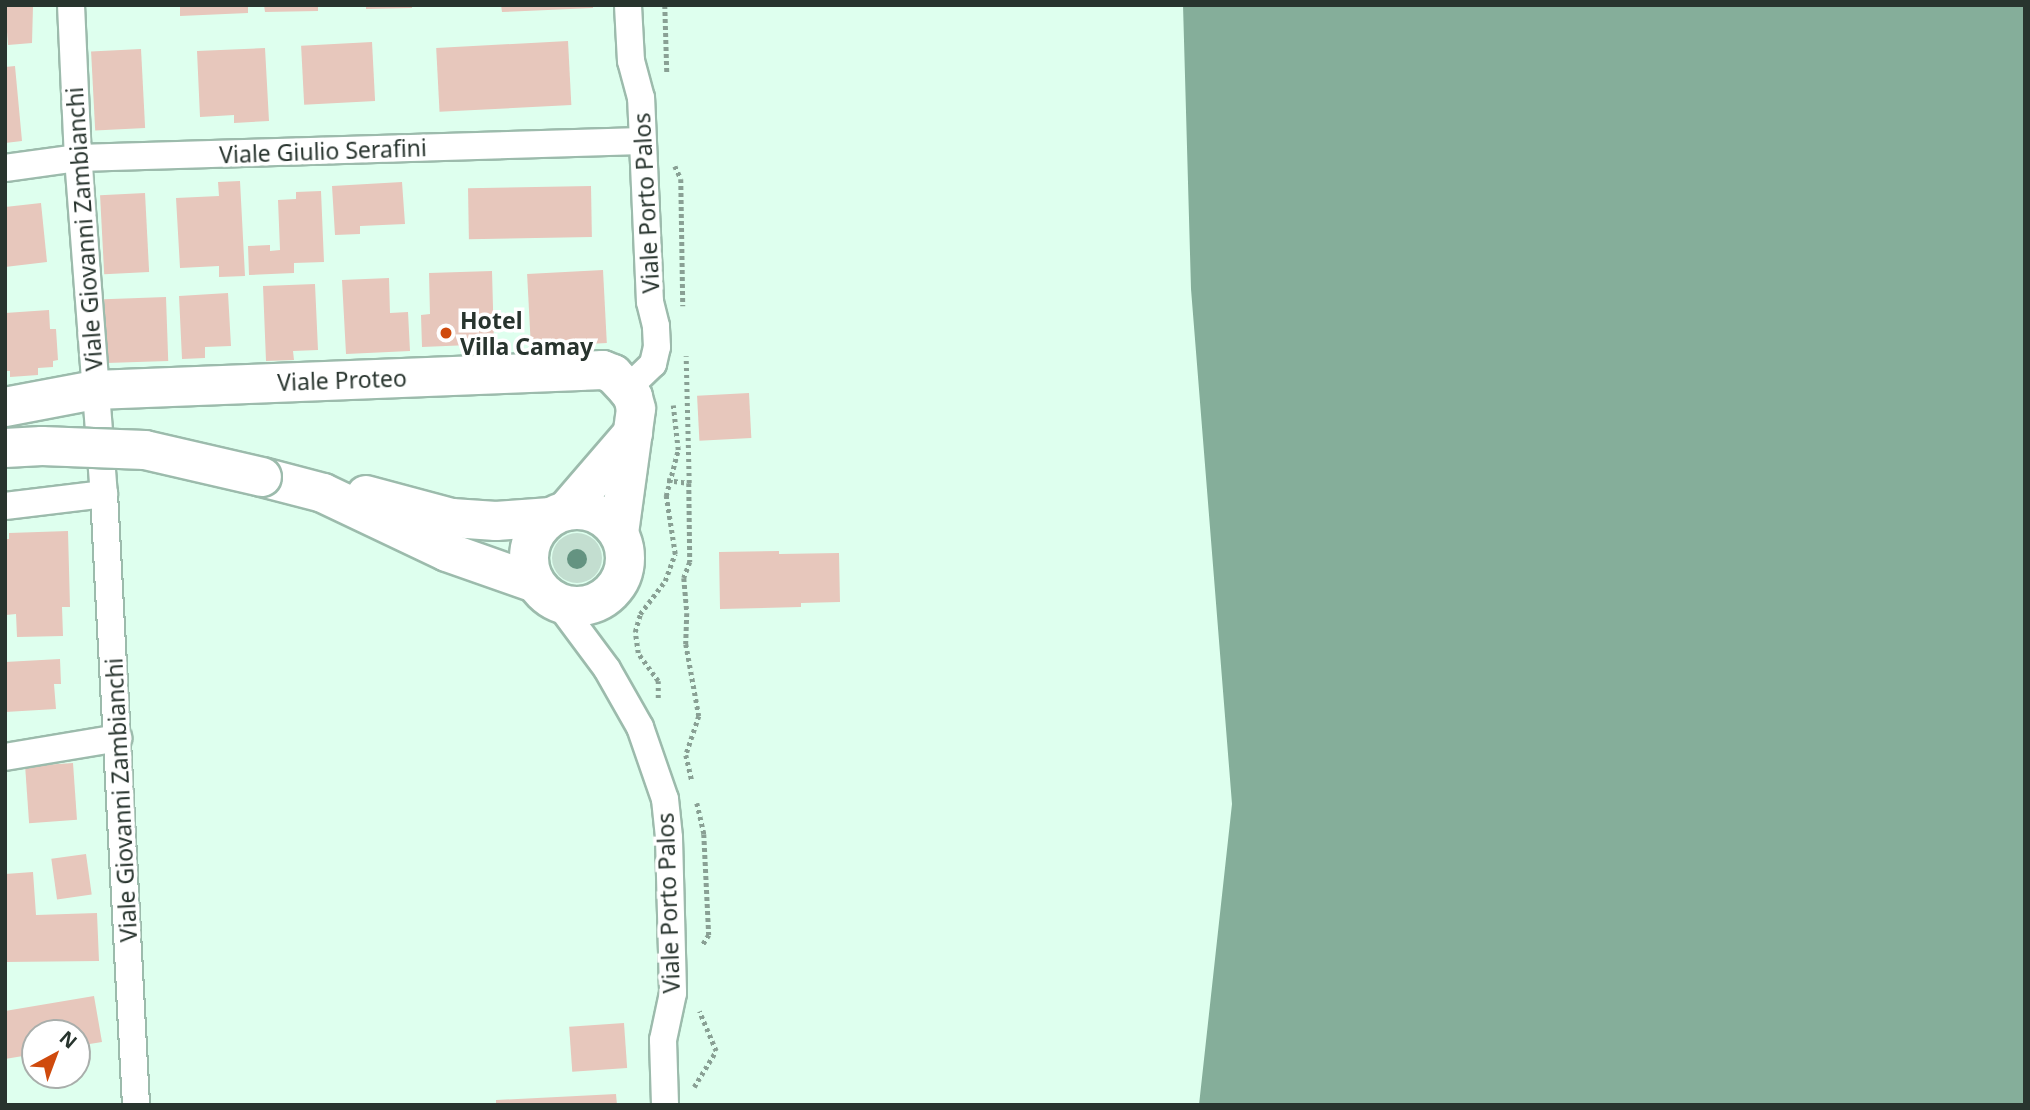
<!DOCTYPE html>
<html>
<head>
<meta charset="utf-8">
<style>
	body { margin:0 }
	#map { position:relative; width:2030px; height:1110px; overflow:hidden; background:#deffee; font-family:"Noto Sans",sans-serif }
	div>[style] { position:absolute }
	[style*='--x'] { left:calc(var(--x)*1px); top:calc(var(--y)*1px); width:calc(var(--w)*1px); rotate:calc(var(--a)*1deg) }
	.green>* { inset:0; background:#c3ded0 }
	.round { border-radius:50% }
	.water>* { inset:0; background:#85ae9a }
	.building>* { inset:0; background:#e7c7bc; transform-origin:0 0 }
	.path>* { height:4.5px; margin-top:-2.25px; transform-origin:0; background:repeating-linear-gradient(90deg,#89a094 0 3.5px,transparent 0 7px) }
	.roads { filter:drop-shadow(2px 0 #9cbbac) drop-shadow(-2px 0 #9cbbac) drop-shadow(0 2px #9cbbac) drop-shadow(0 -2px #9cbbac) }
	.street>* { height:26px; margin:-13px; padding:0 13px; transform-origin:13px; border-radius:13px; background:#fff }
	.secondary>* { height:38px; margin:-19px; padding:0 19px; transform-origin:19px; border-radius:19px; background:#fff }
	.secondary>.ring { margin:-19px; padding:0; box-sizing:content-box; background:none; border:38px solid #fff; border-radius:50% }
	.bridges { filter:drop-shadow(2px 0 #9cbbac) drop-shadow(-2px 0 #9cbbac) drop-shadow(0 2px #9cbbac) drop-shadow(0 -2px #9cbbac) }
	.secondary-bridge>* { height:38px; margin:-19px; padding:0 19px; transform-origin:19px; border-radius:19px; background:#fff }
	.trees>* { width:20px; height:20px; margin:-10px; border-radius:50%; background:#649381 }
	.dots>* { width:19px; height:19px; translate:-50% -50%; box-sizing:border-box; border:4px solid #fff; border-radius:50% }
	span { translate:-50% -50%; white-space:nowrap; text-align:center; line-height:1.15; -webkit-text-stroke:7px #fff; paint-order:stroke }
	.street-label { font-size:23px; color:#28342e }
	.poi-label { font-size:23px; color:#28342e; font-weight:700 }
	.left { translate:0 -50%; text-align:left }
	.frame { position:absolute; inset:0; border:7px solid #28342e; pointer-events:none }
	.north { position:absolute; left:21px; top:1019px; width:70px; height:70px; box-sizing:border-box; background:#fff; border:2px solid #a9aeab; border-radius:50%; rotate:41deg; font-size:19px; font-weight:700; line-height:28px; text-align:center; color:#28342e }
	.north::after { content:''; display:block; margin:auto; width:24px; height:32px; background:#cf4a0d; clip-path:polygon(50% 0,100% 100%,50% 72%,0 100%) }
</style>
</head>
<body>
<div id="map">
	<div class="green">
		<i class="round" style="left:552px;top:533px;width:50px;height:50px"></i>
	</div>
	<div class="water">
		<i style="clip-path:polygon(1183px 5px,2025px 5px,2025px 1105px,1199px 1105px,1232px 804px,1191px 289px)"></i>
	</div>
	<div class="building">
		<i style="clip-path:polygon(5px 5px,33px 6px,32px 43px,8px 45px)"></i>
		<i style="clip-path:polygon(180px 5px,248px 5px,248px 13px,180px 16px)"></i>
		<i style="clip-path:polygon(264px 5px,318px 5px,318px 11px,265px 12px)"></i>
		<i style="clip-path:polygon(366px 5px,412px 5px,412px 8px,366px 9px)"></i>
		<i style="clip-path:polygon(501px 5px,593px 5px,593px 8px,502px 12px)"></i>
		<i style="left:568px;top:41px;width:64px;height:132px;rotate:87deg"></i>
		<i style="left:372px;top:42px;width:59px;height:71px;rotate:87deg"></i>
		<i style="clip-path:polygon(265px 48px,269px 121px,234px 123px,234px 115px,200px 117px,197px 51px)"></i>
		<i style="left:141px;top:49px;width:79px;height:50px;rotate:87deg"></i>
		<i style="clip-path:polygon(15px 66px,22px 141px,5px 143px,5px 67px)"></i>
		<i style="clip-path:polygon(240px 181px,245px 276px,219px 277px,219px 266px,180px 268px,176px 198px,219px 196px,218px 182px)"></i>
		<i style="clip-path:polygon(402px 182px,405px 224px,360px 226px,360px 234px,335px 235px,332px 186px)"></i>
		<i style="left:591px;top:186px;width:51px;height:123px;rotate:89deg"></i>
		<i style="clip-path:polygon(321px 191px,324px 262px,294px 263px,294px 273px,249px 275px,248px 246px,270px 245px,270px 251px,280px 250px,278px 200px,296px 199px,296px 192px)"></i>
		<i style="left:145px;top:193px;width:79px;height:45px;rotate:87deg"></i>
		<i style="clip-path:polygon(41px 203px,47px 262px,5px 267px,5px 207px)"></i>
		<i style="left:603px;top:270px;width:73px;height:76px;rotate:87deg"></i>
		<i style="clip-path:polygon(492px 271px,494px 344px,422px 347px,421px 315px,430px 314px,429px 273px)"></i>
		<i style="clip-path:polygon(389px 278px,390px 313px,408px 312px,410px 351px,346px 354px,342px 280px)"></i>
		<i style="clip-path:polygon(315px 284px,318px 350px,293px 351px,294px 360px,266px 361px,263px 286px)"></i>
		<i style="clip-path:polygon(228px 293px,231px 346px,205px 347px,205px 358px,182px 359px,179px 296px)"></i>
		<i style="left:166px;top:297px;width:64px;height:62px;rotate:88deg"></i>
		<i style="clip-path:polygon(49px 310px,50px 329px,56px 329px,58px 360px,53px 361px,53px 367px,38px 368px,38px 375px,10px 377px,10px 371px,5px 371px,5px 313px)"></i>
		<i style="left:749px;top:393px;width:45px;height:52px;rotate:87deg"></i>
		<i style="clip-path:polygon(68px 531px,70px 607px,62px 607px,63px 636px,17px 637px,16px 614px,6px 615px,5px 539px,9px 539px,9px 533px)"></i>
		<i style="clip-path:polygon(779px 551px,779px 554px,839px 553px,840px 602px,801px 603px,801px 607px,720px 609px,719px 552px)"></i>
		<i style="clip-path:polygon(60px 659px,61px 684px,54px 684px,56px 709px,5px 712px,5px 662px)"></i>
		<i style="left:73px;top:763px;width:57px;height:48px;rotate:86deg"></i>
		<i style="left:86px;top:854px;width:41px;height:35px;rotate:82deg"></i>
		<i style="clip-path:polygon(33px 872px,36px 915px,97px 913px,99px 961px,5px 962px,5px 874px)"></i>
		<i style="clip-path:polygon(94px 996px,102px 1042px,77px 1046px,77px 1033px,35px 1033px,35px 1054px,5px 1059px,5px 1011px)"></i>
		<i style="left:624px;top:1023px;width:45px;height:55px;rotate:86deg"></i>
		<i style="clip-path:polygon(616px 1094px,617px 1105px,496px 1105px,496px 1100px)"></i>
	</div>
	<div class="path">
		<i style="--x:665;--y:5;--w:69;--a:88.3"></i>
		<i style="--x:675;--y:166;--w:14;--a:65"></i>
		<i style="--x:681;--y:179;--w:127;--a:89.1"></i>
		<i style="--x:667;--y:480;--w:22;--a:8"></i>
		<i style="--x:689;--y:483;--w:127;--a:-91.4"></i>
		<i style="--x:689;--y:483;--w:79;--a:89.3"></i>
		<i style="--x:690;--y:562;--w:17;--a:111"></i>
		<i style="--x:684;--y:578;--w:35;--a:85"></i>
		<i style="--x:687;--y:613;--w:31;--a:92"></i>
		<i style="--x:686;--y:644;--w:73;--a:79.8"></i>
		<i style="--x:699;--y:716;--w:41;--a:108.4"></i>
		<i style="--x:686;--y:755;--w:27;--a:77"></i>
		<i style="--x:658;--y:698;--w:17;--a:-90"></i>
		<i style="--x:658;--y:681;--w:34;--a:-126"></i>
		<i style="--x:638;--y:653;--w:21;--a:-98"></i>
		<i style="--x:635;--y:632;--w:19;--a:-74"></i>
		<i style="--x:640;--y:614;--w:41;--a:-52.9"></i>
		<i style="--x:665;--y:581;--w:29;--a:-70"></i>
		<i style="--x:675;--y:554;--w:59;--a:-98.8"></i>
		<i style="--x:666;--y:496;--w:48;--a:-75.4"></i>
		<i style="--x:678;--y:450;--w:45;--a:-96.3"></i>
		<i style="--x:697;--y:803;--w:32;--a:77"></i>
		<i style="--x:704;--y:834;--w:101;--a:87.2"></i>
		<i style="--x:709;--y:935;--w:13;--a:122"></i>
		<i style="--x:694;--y:1087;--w:42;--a:-58.6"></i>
		<i style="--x:716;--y:1051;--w:43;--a:-113"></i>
	</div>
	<div class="roads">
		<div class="street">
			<i style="--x:71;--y:5;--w:153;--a:87.4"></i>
			<i style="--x:78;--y:158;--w:337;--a:85.6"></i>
			<i style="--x:104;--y:494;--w:612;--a:87"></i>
			<i style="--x:5;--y:168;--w:74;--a:-7.8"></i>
			<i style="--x:78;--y:158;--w:564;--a:-1.73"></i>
			<i style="--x:627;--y:389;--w:36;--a:-44"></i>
			<i style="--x:653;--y:364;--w:17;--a:-77"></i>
			<i style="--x:657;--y:347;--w:21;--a:-93"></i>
			<i style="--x:656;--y:326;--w:25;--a:-104"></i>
			<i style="--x:650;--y:302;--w:204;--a:-92.5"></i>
			<i style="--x:641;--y:98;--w:38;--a:-105"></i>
			<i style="--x:631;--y:61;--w:56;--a:-93.1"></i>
			<i style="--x:5;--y:506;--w:100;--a:-6.9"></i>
			<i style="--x:558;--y:603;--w:82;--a:53.4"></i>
			<i style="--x:607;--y:669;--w:67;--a:60.4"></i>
			<i style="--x:640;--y:727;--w:76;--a:70.9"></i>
			<i style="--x:665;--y:799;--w:39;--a:84"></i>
			<i style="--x:669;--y:838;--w:155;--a:88.5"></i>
			<i style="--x:673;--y:993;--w:48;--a:102"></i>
			<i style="--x:663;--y:1040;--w:65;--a:88.2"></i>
			<i style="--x:5;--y:757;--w:115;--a:-9.5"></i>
		</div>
		<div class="secondary">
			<i style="--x:5;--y:407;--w:92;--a:-10.7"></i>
			<i style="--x:95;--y:390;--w:508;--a:-2.25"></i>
			<i style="--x:603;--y:370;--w:11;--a:22"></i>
			<i style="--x:613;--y:374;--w:21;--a:47"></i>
			<i style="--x:627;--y:389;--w:10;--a:53"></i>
			<i style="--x:633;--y:397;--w:12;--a:76"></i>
			<i style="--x:636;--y:409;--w:125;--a:97.8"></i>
			<i style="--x:262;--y:477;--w:63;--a:14.7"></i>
			<i style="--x:323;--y:493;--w:137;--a:25.4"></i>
			<i style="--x:447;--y:552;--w:93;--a:19.4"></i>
			<i style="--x:366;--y:495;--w:89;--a:15"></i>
			<i style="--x:452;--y:518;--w:44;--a:3.9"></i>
			<i style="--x:496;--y:521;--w:55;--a:-4.2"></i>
			<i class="ring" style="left:529px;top:510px;width:58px;height:58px"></i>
			<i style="--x:566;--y:511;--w:103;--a:-49.3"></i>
		</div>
	</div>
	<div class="bridges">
		<div class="secondary-bridge">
			<i style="--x:5;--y:448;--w:37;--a:-3"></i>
			<i style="--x:42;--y:446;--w:103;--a:2.2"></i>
			<i style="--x:145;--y:450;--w:120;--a:13"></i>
		</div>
	</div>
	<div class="trees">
		<i style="left:577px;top:559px"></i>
	</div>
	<div class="dots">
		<i style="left:446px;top:333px;background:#cf4a0d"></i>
	</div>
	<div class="street-label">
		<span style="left:323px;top:151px;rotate:-2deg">Viale Giulio Serafini</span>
		<span style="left:646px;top:203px;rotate:-93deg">Viale Porto Palos</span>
		<span style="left:84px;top:229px;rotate:-94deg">Viale Giovanni Zambianchi</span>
		<span style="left:342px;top:380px;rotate:-2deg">Viale Proteo</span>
		<span style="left:121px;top:800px;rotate:-93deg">Viale Giovanni Zambianchi</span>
		<span style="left:668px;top:903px;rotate:-92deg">Viale Porto Palos</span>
	</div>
	<div class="poi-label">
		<span class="left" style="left:460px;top:333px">Hotel<br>Villa Camay</span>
	</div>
	<div class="frame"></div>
	<div class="north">N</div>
</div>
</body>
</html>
